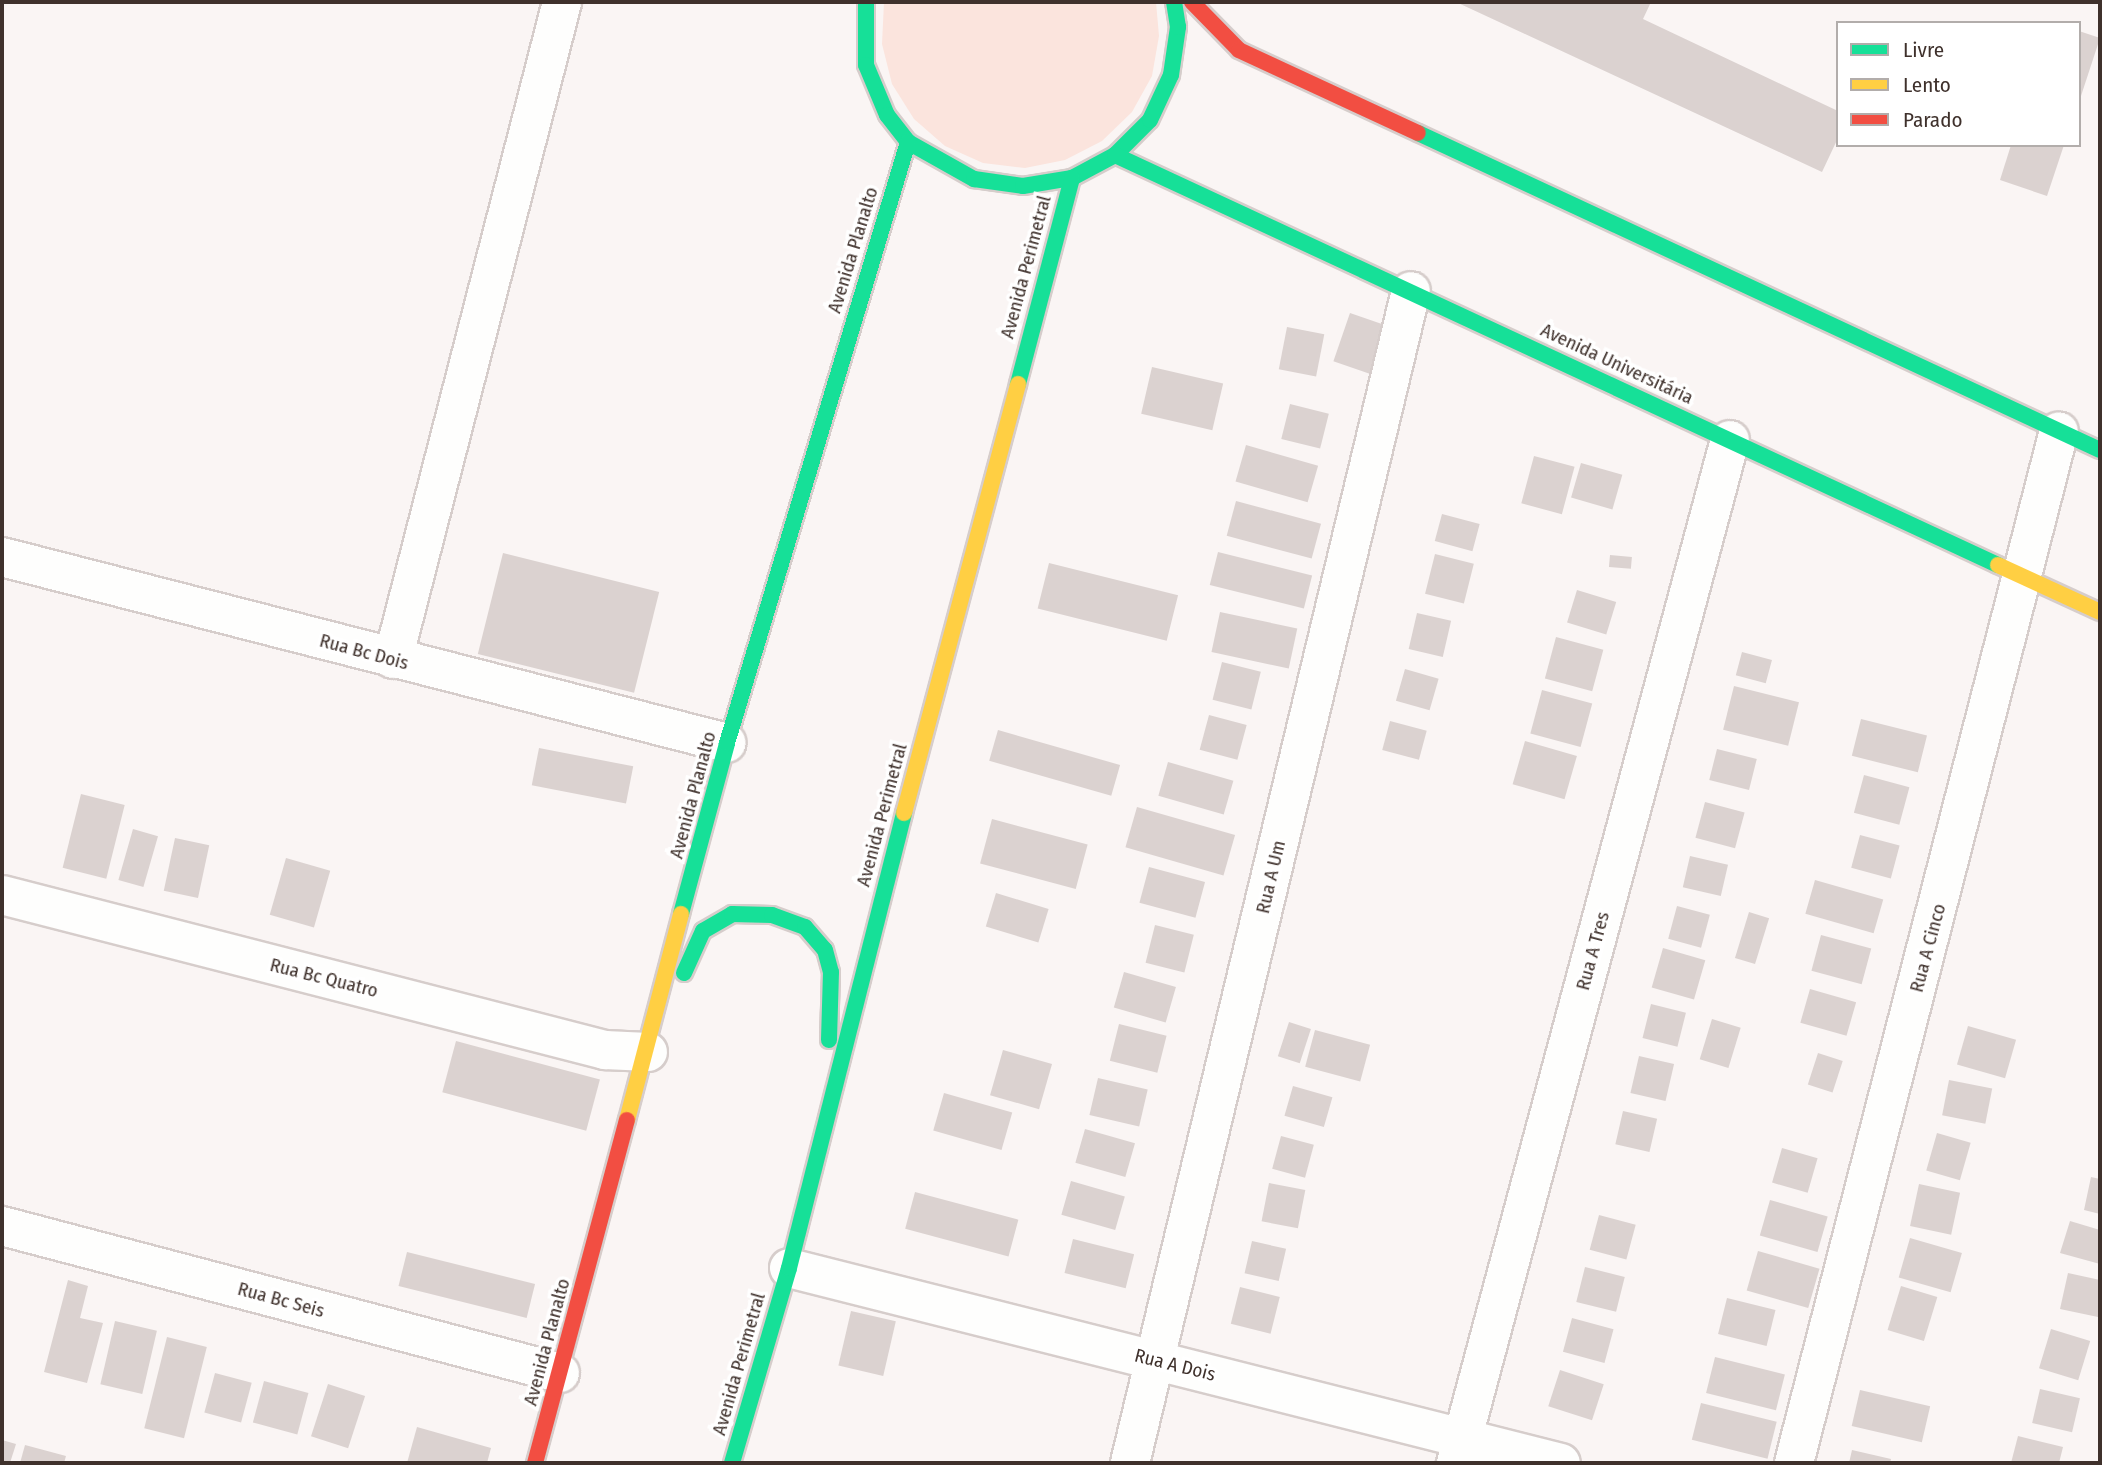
<!DOCTYPE html>
<html>
<head>
<meta charset="utf-8">
<style>
	body { margin:0 }
	#map { position:relative; width:2102px; height:1465px; overflow:hidden; background:#faf5f4; font-family:"Fira Sans Condensed",sans-serif }
	div>[style] { position:absolute }
	[style*='--x'] { left:calc(var(--x)*1px); top:calc(var(--y)*1px); width:calc(var(--w)*1px); rotate:calc(var(--a)*1deg) }
	.green>* { inset:0; background:#fbe4dd }
	.building>* { inset:0; background:#dbd2d0; transform-origin:0 0 }
	.roads { filter:drop-shadow(2px 0 #d6cdcb) drop-shadow(-2px 0 #d6cdcb) drop-shadow(0 2px #d6cdcb) drop-shadow(0 -2px #d6cdcb) }
	.street>* { height:38px; margin:-19px; padding:0 19px; transform-origin:19px; border-radius:19px; background:#fefefd }
	.fast>* { height:16px; margin:-8px; padding:0 8px; transform-origin:8px; border-radius:8px; background:#16e098 }
	.slow>* { height:16px; margin:-8px; padding:0 8px; transform-origin:8px; border-radius:8px; background:#ffcf43 }
	.jam>* { height:16px; margin:-8px; padding:0 8px; transform-origin:8px; border-radius:8px; background:#f24e42 }
	span { translate:-50% -50%; white-space:nowrap; text-align:center; line-height:1.15; -webkit-text-stroke:7px #fff; paint-order:stroke }
	.street-label { font-size:19px; color:#3f312c }
	.frame { position:absolute; inset:0; border:4px solid #3f312c; pointer-events:none }
	.legend { position:absolute; left:1836px; top:21px; width:245px; height:126px; box-sizing:border-box; background:#fff; border:2px solid #b2adab; margin:0; padding:9px 12px; list-style:none; font-size:21px; color:#3f312c }
	.legend li { display:flex; align-items:center; gap:14px; height:35px }
	.legend b { width:35px; border:2px solid #b2adab }
</style>
</head>
<body>
<div id="map">
	<div class="green">
		<i style="clip-path:polygon(884px 2px,1156px 2px,1159px 36px,1152px 76px,1132px 112px,1102px 141px,1065px 160px,1025px 168px,983px 163px,945px 146px,914px 119px,892px 84px,882px 44px)"></i>
	</div>
	<div class="building">
		<i style="clip-path:polygon(1456px 2px,1651px 2px,1643px 19px,1838px 111px,1838px 138px,1822px 172px)"></i>
		<i style="clip-path:polygon(2079px 31px,2100px 38px,2080px 99px,2079px 99px)"></i>
		<i style="clip-path:polygon(2011px 145px,2064px 145px,2047px 196px,2000px 180px)"></i>
		<i style="left:1350px;top:313px;width:46px;height:51px;rotate:19deg"></i>
		<i style="left:1287px;top:327px;width:38px;height:43px;rotate:11deg"></i>
		<i style="left:1152px;top:367px;width:73px;height:48px;rotate:13deg"></i>
		<i style="left:1290px;top:404px;width:40px;height:36px;rotate:14deg"></i>
		<i style="left:1246px;top:445px;width:75px;height:38px;rotate:16deg"></i>
		<i style="left:1534px;top:456px;width:42px;height:49px;rotate:15deg"></i>
		<i style="left:1581px;top:463px;width:43px;height:36px;rotate:16deg"></i>
		<i style="left:1236px;top:501px;width:88px;height:36px;rotate:15deg"></i>
		<i style="left:1442px;top:514px;width:39px;height:28px;rotate:15deg"></i>
		<i style="left:1218px;top:552px;width:97px;height:34px;rotate:14deg"></i>
		<i style="left:503px;top:553px;width:161px;height:104px;rotate:14deg"></i>
		<i style="left:1435px;top:554px;width:40px;height:41px;rotate:14deg"></i>
		<i style="left:1610px;top:555px;width:22px;height:12px;rotate:5deg"></i>
		<i style="left:1049px;top:563px;width:133px;height:47px;rotate:14deg"></i>
		<i style="left:1577px;top:590px;width:41px;height:34px;rotate:17deg"></i>
		<i style="left:1220px;top:612px;width:79px;height:41px;rotate:12deg"></i>
		<i style="left:1417px;top:613px;width:35px;height:37px;rotate:13deg"></i>
		<i style="left:1556px;top:637px;width:49px;height:43px;rotate:15deg"></i>
		<i style="left:1742px;top:652px;width:31px;height:24px;rotate:15deg"></i>
		<i style="left:1222px;top:662px;width:40px;height:39px;rotate:14deg"></i>
		<i style="left:1405px;top:669px;width:35px;height:33px;rotate:16deg"></i>
		<i style="left:1734px;top:686px;width:67px;height:45px;rotate:14deg"></i>
		<i style="left:1542px;top:690px;width:52px;height:45px;rotate:15deg"></i>
		<i style="left:1209px;top:715px;width:39px;height:36px;rotate:15deg"></i>
		<i style="left:1861px;top:719px;width:68px;height:38px;rotate:14deg"></i>
		<i style="left:1390px;top:721px;width:38px;height:30px;rotate:15deg"></i>
		<i style="left:998px;top:730px;width:127px;height:32px;rotate:16deg"></i>
		<i style="left:1525px;top:741px;width:54px;height:45px;rotate:16deg"></i>
		<i style="left:539px;top:748px;width:96px;height:38px;rotate:11deg"></i>
		<i style="left:1717px;top:749px;width:41px;height:32px;rotate:14deg"></i>
		<i style="left:1168px;top:762px;width:68px;height:35px;rotate:16deg"></i>
		<i style="left:1864px;top:775px;width:47px;height:39px;rotate:15deg"></i>
		<i style="left:81px;top:794px;width:45px;height:76px;rotate:14deg"></i>
		<i style="left:1705px;top:802px;width:41px;height:37px;rotate:15deg"></i>
		<i style="left:1137px;top:807px;width:102px;height:42px;rotate:16deg"></i>
		<i style="left:992px;top:819px;width:99px;height:46px;rotate:15deg"></i>
		<i style="left:133px;top:829px;width:26px;height:53px;rotate:16deg"></i>
		<i style="left:1860px;top:835px;width:41px;height:34px;rotate:15deg"></i>
		<i style="left:175px;top:838px;width:35px;height:54px;rotate:12deg"></i>
		<i style="left:1690px;top:856px;width:39px;height:32px;rotate:13deg"></i>
		<i style="left:286px;top:858px;width:46px;height:59px;rotate:16deg"></i>
		<i style="left:1149px;top:867px;width:58px;height:37px;rotate:15deg"></i>
		<i style="left:1815px;top:880px;width:71px;height:35px;rotate:16deg"></i>
		<i style="left:996px;top:893px;width:55px;height:35px;rotate:17deg"></i>
		<i style="left:1677px;top:906px;width:34px;height:34px;rotate:15deg"></i>
		<i style="left:1749px;top:912px;width:21px;height:48px;rotate:17deg"></i>
		<i style="left:1155px;top:925px;width:40px;height:39px;rotate:14deg"></i>
		<i style="left:1821px;top:935px;width:52px;height:37px;rotate:15deg"></i>
		<i style="left:1663px;top:948px;width:44px;height:41px;rotate:16deg"></i>
		<i style="left:1124px;top:972px;width:54px;height:37px;rotate:16deg"></i>
		<i style="left:1810px;top:989px;width:48px;height:35px;rotate:16deg"></i>
		<i style="left:1651px;top:1004px;width:36px;height:35px;rotate:14deg"></i>
		<i style="left:1712px;top:1019px;width:30px;height:42px;rotate:17deg"></i>
		<i style="left:1289px;top:1022px;width:23px;height:36px;rotate:18deg"></i>
		<i style="left:1119px;top:1024px;width:49px;height:38px;rotate:14deg"></i>
		<i style="left:1968px;top:1026px;width:50px;height:40px;rotate:16deg"></i>
		<i style="left:1315px;top:1030px;width:57px;height:38px;rotate:15deg"></i>
		<i style="left:456px;top:1041px;width:149px;height:53px;rotate:15deg"></i>
		<i style="left:1003px;top:1050px;width:51px;height:47px;rotate:16deg"></i>
		<i style="left:1818px;top:1053px;width:26px;height:33px;rotate:18deg"></i>
		<i style="left:1639px;top:1056px;width:36px;height:38px;rotate:13deg"></i>
		<i style="left:1098px;top:1078px;width:51px;height:38px;rotate:13deg"></i>
		<i style="left:1949px;top:1080px;width:44px;height:36px;rotate:11deg"></i>
		<i style="left:1293px;top:1086px;width:41px;height:31px;rotate:16deg"></i>
		<i style="left:944px;top:1093px;width:71px;height:39px;rotate:16deg"></i>
		<i style="left:1623px;top:1111px;width:35px;height:34px;rotate:13deg"></i>
		<i style="left:1085px;top:1129px;width:52px;height:35px;rotate:16deg"></i>
		<i style="left:1937px;top:1133px;width:35px;height:39px;rotate:16deg"></i>
		<i style="left:1281px;top:1136px;width:34px;height:34px;rotate:15deg"></i>
		<i style="left:1782px;top:1148px;width:37px;height:36px;rotate:16deg"></i>
		<i style="clip-path:polygon(2091px 1177px,2100px 1179px,2100px 1214px,2084px 1210px)"></i>
		<i style="left:1071px;top:1181px;width:56px;height:35px;rotate:16deg"></i>
		<i style="left:1269px;top:1183px;width:37px;height:39px;rotate:11deg"></i>
		<i style="left:1919px;top:1184px;width:42px;height:43px;rotate:12deg"></i>
		<i style="left:915px;top:1192px;width:107px;height:38px;rotate:15deg"></i>
		<i style="left:1770px;top:1200px;width:60px;height:37px;rotate:16deg"></i>
		<i style="left:1599px;top:1215px;width:38px;height:36px;rotate:15deg"></i>
		<i style="clip-path:polygon(2070px 1221px,2100px 1230px,2100px 1264px,2060px 1253px)"></i>
		<i style="left:1910px;top:1238px;width:54px;height:41px;rotate:16deg"></i>
		<i style="left:1073px;top:1239px;width:63px;height:35px;rotate:14deg"></i>
		<i style="left:1252px;top:1241px;width:35px;height:33px;rotate:13deg"></i>
		<i style="left:1758px;top:1251px;width:64px;height:41px;rotate:16deg"></i>
		<i style="left:407px;top:1252px;width:132px;height:35px;rotate:14deg"></i>
		<i style="left:1585px;top:1267px;width:41px;height:36px;rotate:14deg"></i>
		<i style="clip-path:polygon(2068px 1273px,2100px 1280px,2098px 1317px,2060px 1309px)"></i>
		<i style="clip-path:polygon(68px 1280px,88px 1286px,80px 1318px,103px 1323px,87px 1383px,44px 1372px)"></i>
		<i style="left:1901px;top:1286px;width:38px;height:46px;rotate:17deg"></i>
		<i style="left:1240px;top:1287px;width:41px;height:38px;rotate:14deg"></i>
		<i style="left:1727px;top:1298px;width:50px;height:37px;rotate:14deg"></i>
		<i style="left:851px;top:1311px;width:46px;height:56px;rotate:13deg"></i>
		<i style="left:1572px;top:1318px;width:43px;height:35px;rotate:15deg"></i>
		<i style="left:115px;top:1321px;width:43px;height:65px;rotate:13deg"></i>
		<i style="left:2051px;top:1329px;width:41px;height:41px;rotate:17deg"></i>
		<i style="left:167px;top:1337px;width:41px;height:94px;rotate:14deg"></i>
		<i style="left:1715px;top:1357px;width:72px;height:37px;rotate:14deg"></i>
		<i style="left:1560px;top:1370px;width:46px;height:38px;rotate:18deg"></i>
		<i style="left:215px;top:1373px;width:38px;height:41px;rotate:15deg"></i>
		<i style="left:264px;top:1381px;width:46px;height:43px;rotate:15deg"></i>
		<i style="left:328px;top:1384px;width:39px;height:55px;rotate:18deg"></i>
		<i style="left:2040px;top:1389px;width:41px;height:35px;rotate:13deg"></i>
		<i style="left:1860px;top:1390px;width:72px;height:37px;rotate:13deg"></i>
		<i style="left:1701px;top:1403px;width:78px;height:38px;rotate:14deg"></i>
		<i style="clip-path:polygon(417px 1427px,491px 1448px,487px 1463px,407px 1463px)"></i>
		<i style="clip-path:polygon(2018px 1436px,2063px 1447px,2059px 1463px,2011px 1463px)"></i>
		<i style="clip-path:polygon(2px 1440px,16px 1444px,10px 1463px,2px 1463px)"></i>
		<i style="clip-path:polygon(25px 1445px,66px 1456px,64px 1463px,20px 1463px)"></i>
		<i style="clip-path:polygon(1852px 1450px,1891px 1459px,1890px 1463px,1849px 1463px)"></i>
	</div>
	<div class="roads">
		<div class="street">
			<i style="--x:2;--y:557;--w:748;--a:14.39"></i>
			<i style="--x:393;--y:659;--w:678;--a:-75.57"></i>
			<i style="--x:2;--y:895;--w:623;--a:14.42"></i>
			<i style="--x:605;--y:1050;--w:43;--a:2.7"></i>
			<i style="--x:2;--y:1226;--w:577;--a:14.76"></i>
			<i style="--x:789;--y:1268;--w:796;--a:14.18"></i>
			<i style="--x:1130;--y:1463;--w:1205;--a:-76.52"></i>
			<i style="--x:1456;--y:1463;--w:1059;--a:-75.01"></i>
			<i style="--x:1794;--y:1463;--w:1065;--a:-75.6"></i>
		</div>
		<div class="fast">
			<i style="--x:866;--y:2;--w:63;--a:90"></i>
			<i style="--x:866;--y:65;--w:54;--a:67.2"></i>
			<i style="--x:887;--y:115;--w:34;--a:52"></i>
			<i style="--x:908;--y:142;--w:76;--a:29.3"></i>
			<i style="--x:974;--y:179;--w:49;--a:8.1"></i>
			<i style="--x:1023;--y:186;--w:50;--a:-9.3"></i>
			<i style="--x:1072;--y:178;--w:49;--a:-28.1"></i>
			<i style="--x:1115;--y:155;--w:49;--a:-45"></i>
			<i style="--x:1150;--y:120;--w:50;--a:-65"></i>
			<i style="--x:1171;--y:75;--w:49;--a:-81.7"></i>
			<i style="--x:1178;--y:27;--w:25;--a:-99"></i>
			<i style="--x:1418;--y:133;--w:752;--a:24.93"></i>
			<i style="--x:1115;--y:155;--w:974;--a:24.91"></i>
			<i style="--x:1018;--y:384;--w:213;--a:-75.3"></i>
			<i style="--x:681;--y:914;--w:177;--a:-74.9"></i>
			<i style="--x:727;--y:743;--w:628;--a:-73.24"></i>
			<i style="--x:684;--y:973;--w:46;--a:-65.7"></i>
			<i style="--x:703;--y:931;--w:34;--a:-30"></i>
			<i style="--x:732;--y:914;--w:40;--a:1.4"></i>
			<i style="--x:772;--y:915;--w:35;--a:20"></i>
			<i style="--x:805;--y:927;--w:30;--a:49"></i>
			<i style="--x:825;--y:950;--w:23;--a:75"></i>
			<i style="--x:831;--y:972;--w:68;--a:91.7"></i>
			<i style="--x:732;--y:1463;--w:203;--a:-73.7"></i>
			<i style="--x:789;--y:1268;--w:469;--a:-75.8"></i>
		</div>
		<div class="slow">
			<i style="--x:1998;--y:565;--w:112;--a:24.7"></i>
			<i style="--x:904;--y:813;--w:444;--a:-75.1"></i>
			<i style="--x:627;--y:1120;--w:213;--a:-75.3"></i>
		</div>
		<div class="jam">
			<i style="--x:1192;--y:2;--w:67;--a:45.6"></i>
			<i style="--x:1239;--y:50;--w:197;--a:24.9"></i>
			<i style="--x:535;--y:1463;--w:355;--a:-75"></i>
		</div>
	</div>
	<div class="street-label">
		<span style="left:853px;top:250px;rotate:-73deg">Avenida Planalto</span>
		<span style="left:1026px;top:267px;rotate:-75deg">Avenida Perimetral</span>
		<span style="left:1617px;top:364px;rotate:25deg">Avenida Universitária</span>
		<span style="left:364px;top:652px;rotate:15deg">Rua Bc Dois</span>
		<span style="left:693px;top:795px;rotate:-75deg">Avenida Planalto</span>
		<span style="left:882px;top:815px;rotate:-75deg">Avenida Perimetral</span>
		<span style="left:1271px;top:877px;rotate:-77deg">Rua A Um</span>
		<span style="left:1928px;top:948px;rotate:-75deg">Rua A Cinco</span>
		<span style="left:1593px;top:951px;rotate:-75deg">Rua A Tres</span>
		<span style="left:324px;top:978px;rotate:14deg">Rua Bc Quatro</span>
		<span style="left:281px;top:1300px;rotate:15deg">Rua Bc Seis</span>
		<span style="left:547px;top:1342px;rotate:-75deg">Avenida Planalto</span>
		<span style="left:739px;top:1364px;rotate:-74deg">Avenida Perimetral</span>
		<span style="left:1175px;top:1365px;rotate:14deg">Rua A Dois</span>
	</div>
	<div class="frame"></div>
	<ul class="legend">
	<li><b style="height:9px;background:#16e098"></b>Livre</li>
	<li><b style="height:9px;background:#ffcf43"></b>Lento</li>
	<li><b style="height:9px;background:#f24e42"></b>Parado</li>
	</ul>
</div>
</body>
</html>
